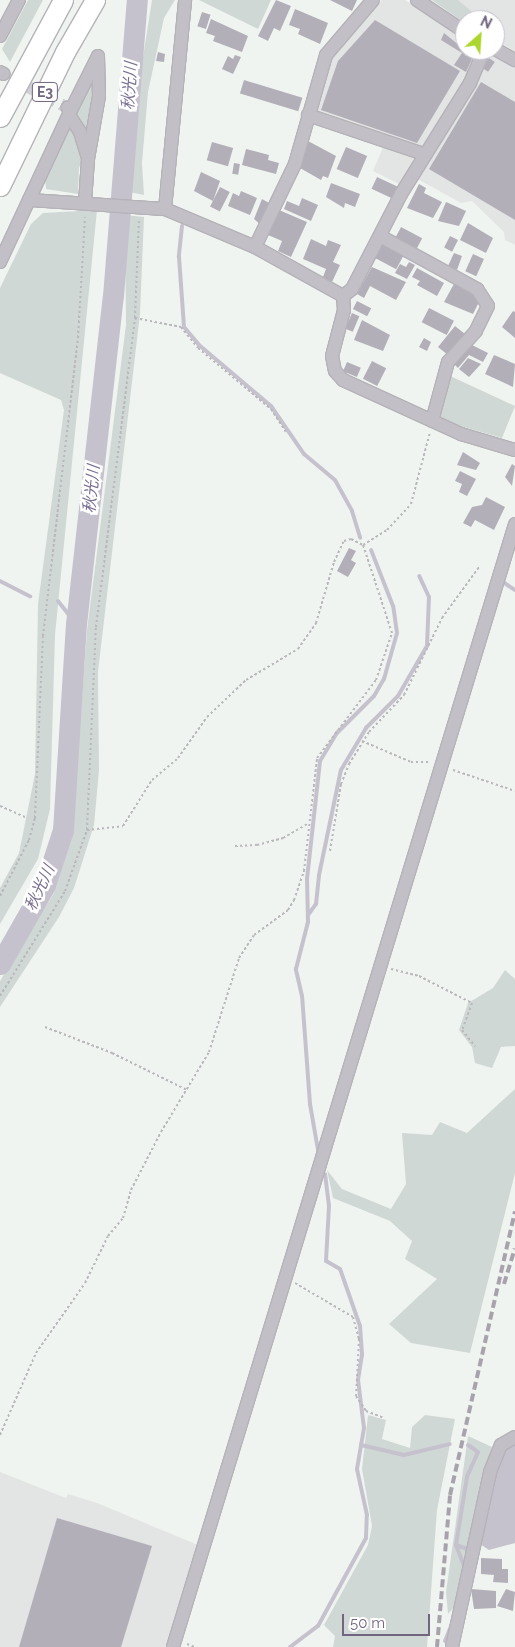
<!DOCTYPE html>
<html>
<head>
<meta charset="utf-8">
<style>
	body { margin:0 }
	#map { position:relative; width:515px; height:1647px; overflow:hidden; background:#f0f4f0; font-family:Raleway,"Noto Sans JP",sans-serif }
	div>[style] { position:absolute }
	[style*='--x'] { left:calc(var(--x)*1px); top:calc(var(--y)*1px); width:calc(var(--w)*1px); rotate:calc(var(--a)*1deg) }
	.built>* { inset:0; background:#e3e4e4 }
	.green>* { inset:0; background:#d0d8d5 }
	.water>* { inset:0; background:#c5c2ce }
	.stream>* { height:4px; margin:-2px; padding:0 2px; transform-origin:2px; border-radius:2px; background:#c5c2ce }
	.river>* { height:21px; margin:-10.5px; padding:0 10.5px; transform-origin:10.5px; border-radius:10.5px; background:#c5c2ce }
	.building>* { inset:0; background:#b3afb9; transform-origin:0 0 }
	.minor-tunnel>* { height:12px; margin-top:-6px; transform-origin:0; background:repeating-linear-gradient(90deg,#d0d0d4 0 12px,transparent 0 18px) }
	.path>* { height:2px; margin-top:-1px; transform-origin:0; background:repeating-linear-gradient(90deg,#b9b7bc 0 2.5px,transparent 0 5px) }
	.roads { filter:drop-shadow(1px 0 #b5b2b8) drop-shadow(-1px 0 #b5b2b8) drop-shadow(0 1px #b5b2b8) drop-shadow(0 -1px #b5b2b8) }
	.minor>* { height:12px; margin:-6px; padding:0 6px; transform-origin:6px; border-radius:6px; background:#c2bfc6 }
	.highway>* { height:19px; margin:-9.5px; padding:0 9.5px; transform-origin:9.5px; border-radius:9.5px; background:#fff }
	.rail>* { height:4px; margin-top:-2px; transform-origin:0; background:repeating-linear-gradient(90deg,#a7a2ac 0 8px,transparent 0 12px) }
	span { translate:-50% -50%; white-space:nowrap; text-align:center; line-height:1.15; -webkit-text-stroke:5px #fff; paint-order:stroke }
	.shield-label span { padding:1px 4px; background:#fff; border:1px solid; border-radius:4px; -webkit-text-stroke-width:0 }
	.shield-label { font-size:14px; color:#71657f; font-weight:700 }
	.water-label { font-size:16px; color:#7a6f91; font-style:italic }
	.north { position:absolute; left:455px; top:10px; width:50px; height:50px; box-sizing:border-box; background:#fff; border:1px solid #c6c1cc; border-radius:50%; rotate:26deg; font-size:14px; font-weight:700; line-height:20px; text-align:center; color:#71657f }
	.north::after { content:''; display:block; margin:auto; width:18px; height:22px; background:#acd62e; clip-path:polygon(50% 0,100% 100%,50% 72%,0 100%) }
	.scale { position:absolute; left:342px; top:1614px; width:88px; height:22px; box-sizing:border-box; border:2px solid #71657f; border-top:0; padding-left:6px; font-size:15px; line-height:18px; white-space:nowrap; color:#71657f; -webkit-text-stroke:4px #fff; paint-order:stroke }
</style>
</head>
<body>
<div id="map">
	<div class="built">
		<i style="clip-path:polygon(382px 0,405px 0,465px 39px,465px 50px,479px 50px,465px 84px,403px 186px,373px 171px,387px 138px,313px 113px,329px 58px)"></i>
		<i style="clip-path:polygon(432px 0,515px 0,515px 51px,495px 40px,495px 20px,465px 23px)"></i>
		<i style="clip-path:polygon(489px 53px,515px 67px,515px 245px,505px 240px,504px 232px,472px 201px,461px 203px,414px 177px)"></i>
		<i style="clip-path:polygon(0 1472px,66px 1498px,68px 1494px,97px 1503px,198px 1545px,167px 1647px,0 1647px)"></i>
	</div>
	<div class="green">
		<i style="clip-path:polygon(28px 0,43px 0,10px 62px,2px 49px)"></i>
		<i style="clip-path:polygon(152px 0,175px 0,164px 18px,148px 92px,142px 163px,144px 195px,129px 192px,138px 89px)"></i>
		<i style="clip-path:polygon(199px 0,271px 0,258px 29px)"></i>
		<i style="clip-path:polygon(432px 0,458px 0,481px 19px,465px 23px)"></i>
		<i style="clip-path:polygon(92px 85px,91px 135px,79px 168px,78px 194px,46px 189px,45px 179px,87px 89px)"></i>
		<i style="clip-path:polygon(97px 210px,55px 635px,50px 809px,38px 859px,0 924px,0 888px,19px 853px,35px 774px,38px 604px,64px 410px,61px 400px,0 373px,0 288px,31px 224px,43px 213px)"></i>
		<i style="clip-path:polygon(125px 215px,144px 217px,140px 314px,98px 672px,99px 770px,94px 825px,74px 888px,59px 917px,0 1007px,0 981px,54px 893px,72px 836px,87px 630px,126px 325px)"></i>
		<i style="clip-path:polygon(448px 375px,515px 406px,502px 438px,443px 421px,439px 414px)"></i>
		<i style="clip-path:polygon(505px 970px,515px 979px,515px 1046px,501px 1047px,492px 1068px,475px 1063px,472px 1047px,459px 1030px,468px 1003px,493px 988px)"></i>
		<i style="clip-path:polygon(515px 1089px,515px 1173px,470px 1353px,411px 1343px,389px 1324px,437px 1279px,405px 1259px,412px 1241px,390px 1221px,333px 1198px,327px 1170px,342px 1189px,391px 1209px,406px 1184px,402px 1133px,432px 1135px,440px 1122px,467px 1133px)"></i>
		<i style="clip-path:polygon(368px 1415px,386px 1420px,382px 1439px,410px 1448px,412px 1427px,425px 1415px,455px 1419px,437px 1510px,427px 1647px,333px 1647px,335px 1636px,324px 1625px,368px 1545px,372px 1526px,362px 1469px)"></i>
		<i style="clip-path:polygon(468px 1436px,492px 1447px,456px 1605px,448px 1614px,446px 1592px)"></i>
	</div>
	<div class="water">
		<i style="clip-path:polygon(515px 1442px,515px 1543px,489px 1550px,480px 1544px,489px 1488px,502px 1449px)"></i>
	</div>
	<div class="stream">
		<i style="--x:182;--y:226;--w:31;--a:96"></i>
		<i style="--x:179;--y:257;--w:70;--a:85.9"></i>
		<i style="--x:184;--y:327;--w:23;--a:50"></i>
		<i style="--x:199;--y:345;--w:94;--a:40.3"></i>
		<i style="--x:271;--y:406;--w:58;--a:55.5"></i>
		<i style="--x:304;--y:454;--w:40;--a:40"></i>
		<i style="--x:335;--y:480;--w:35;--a:61"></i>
		<i style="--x:352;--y:511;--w:28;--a:73"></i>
		<i style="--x:0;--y:581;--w:34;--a:27"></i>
		<i style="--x:503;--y:582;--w:14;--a:34"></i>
		<i style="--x:58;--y:601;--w:29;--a:52"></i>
		<i style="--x:308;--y:915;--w:14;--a:-54"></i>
		<i style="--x:316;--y:904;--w:29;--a:-84"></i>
		<i style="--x:319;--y:875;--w:107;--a:-78.2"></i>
		<i style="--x:341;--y:770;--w:49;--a:-59.2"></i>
		<i style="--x:366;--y:728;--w:45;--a:-45"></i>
		<i style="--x:398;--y:696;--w:58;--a:-59.9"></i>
		<i style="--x:427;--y:646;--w:49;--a:-87.7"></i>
		<i style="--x:429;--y:597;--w:23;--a:-115"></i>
		<i style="--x:318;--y:1150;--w:47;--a:-99.9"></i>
		<i style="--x:310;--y:1104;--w:108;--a:-94.2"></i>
		<i style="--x:302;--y:996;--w:28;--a:-103"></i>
		<i style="--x:296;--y:969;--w:49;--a:-75.7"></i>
		<i style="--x:308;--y:922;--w:43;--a:-91.3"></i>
		<i style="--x:307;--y:879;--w:119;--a:-83.7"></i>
		<i style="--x:320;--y:761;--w:33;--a:-59"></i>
		<i style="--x:337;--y:733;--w:52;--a:-45"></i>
		<i style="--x:374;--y:696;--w:20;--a:-60"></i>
		<i style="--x:384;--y:679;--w:48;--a:-74.2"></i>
		<i style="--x:397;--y:633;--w:27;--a:-98"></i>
		<i style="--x:393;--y:606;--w:60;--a:-111.4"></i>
		<i style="--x:361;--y:1445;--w:44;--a:13.1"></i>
		<i style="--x:404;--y:1455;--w:47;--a:-13.4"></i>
		<i style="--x:468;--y:1445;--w:12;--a:35"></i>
		<i style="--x:478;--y:1452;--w:27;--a:114"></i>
		<i style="--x:467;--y:1477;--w:69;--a:99.2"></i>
		<i style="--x:456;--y:1545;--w:15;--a:20"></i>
		<i style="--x:456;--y:1545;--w:26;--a:69"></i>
		<i style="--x:445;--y:1641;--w:16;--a:-68"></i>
		<i style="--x:290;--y:1647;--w:35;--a:-37"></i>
		<i style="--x:318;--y:1626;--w:100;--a:-61.4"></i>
		<i style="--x:366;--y:1538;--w:23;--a:-88"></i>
		<i style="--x:367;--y:1515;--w:47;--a:-102.3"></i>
		<i style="--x:357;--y:1469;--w:42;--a:-80.3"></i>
		<i style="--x:364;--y:1428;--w:48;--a:-97.1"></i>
		<i style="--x:358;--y:1380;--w:26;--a:-81"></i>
		<i style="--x:362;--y:1354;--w:28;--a:-94"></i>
		<i style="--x:360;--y:1326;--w:60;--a:-109.3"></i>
		<i style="--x:340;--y:1269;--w:16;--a:-150"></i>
		<i style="--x:326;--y:1261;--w:55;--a:-86.9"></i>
		<i style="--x:329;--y:1206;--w:32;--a:-97"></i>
	</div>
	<div class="river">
		<i style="--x:0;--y:964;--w:91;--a:-60.3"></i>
		<i style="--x:45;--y:885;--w:58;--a:-71.9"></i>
		<i style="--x:63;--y:830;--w:206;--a:-86.4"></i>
		<i style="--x:76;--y:624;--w:330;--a:-83.6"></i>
		<i style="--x:113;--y:296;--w:297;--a:-85.4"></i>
	</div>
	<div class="building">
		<i style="clip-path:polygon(276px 0,291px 6px,280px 31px,274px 28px,268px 41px,258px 36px)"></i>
		<i style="clip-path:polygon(330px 0,357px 0,352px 11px)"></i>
		<i style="clip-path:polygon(295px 9px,328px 23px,320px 44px,298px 34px,300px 29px,289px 25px)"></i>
		<i style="left:202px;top:12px;width:9px;height:15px;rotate:18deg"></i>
		<i style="clip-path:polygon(211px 19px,248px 36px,242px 52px,213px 41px,215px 36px,206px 33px)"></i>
		<i style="clip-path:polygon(375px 20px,460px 71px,417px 143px,321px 110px,338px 61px)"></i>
		<i style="clip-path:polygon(444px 33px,465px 50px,475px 52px,466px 72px,454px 65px,462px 53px,441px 40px)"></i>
		<i style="clip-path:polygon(158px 52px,165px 54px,164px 62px,156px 61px)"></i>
		<i style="clip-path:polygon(235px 55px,241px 57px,233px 74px,222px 69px,228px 56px,233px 59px)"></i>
		<i style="left:489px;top:58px;width:7px;height:12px;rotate:34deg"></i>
		<i style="left:244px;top:80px;width:61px;height:14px;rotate:17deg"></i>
		<i style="clip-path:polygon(481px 82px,515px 102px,515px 220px,429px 169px)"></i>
		<i style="clip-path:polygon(308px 141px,336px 156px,328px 178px,323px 176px,321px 180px,300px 168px)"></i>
		<i style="left:212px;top:142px;width:22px;height:19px;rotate:16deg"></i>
		<i style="left:346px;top:147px;width:23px;height:24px;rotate:23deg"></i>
		<i style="clip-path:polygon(246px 149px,269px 155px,268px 160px,279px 163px,276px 174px,242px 165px)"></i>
		<i style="left:234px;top:163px;width:6px;height:11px;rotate:9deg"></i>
		<i style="clip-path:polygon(201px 172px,220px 181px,213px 201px,194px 191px)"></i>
		<i style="left:377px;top:177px;width:23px;height:13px;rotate:25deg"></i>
		<i style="clip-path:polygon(331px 183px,360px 194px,355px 207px,345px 203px,344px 208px,326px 197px)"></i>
		<i style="clip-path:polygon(419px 184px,426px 188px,424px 193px,442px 202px,433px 218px,407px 208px)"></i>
		<i style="left:220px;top:187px;width:11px;height:22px;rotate:27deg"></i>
		<i style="clip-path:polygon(241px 191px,257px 198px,250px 215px,228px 206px,233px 193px,239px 196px)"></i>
		<i style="clip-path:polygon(302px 198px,318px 205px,311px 221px,284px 209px,287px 201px,299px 206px)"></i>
		<i style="clip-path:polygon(262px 199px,271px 204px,261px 225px,254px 219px)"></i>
		<i style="clip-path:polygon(446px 202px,466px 211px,459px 226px,438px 221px)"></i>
		<i style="clip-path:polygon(279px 210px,307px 222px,291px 257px,278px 251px,282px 241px,268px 235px)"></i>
		<i style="clip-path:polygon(468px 223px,493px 238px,486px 253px,460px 240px)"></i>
		<i style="left:401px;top:227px;width:24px;height:13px;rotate:28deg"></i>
		<i style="left:450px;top:236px;width:9px;height:13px;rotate:27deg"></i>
		<i style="clip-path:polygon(311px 239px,326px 246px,328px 240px,341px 245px,333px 262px,340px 265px,332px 282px,323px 277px,326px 269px,303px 259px)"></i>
		<i style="left:383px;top:243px;width:24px;height:17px;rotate:28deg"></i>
		<i style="clip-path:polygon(454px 253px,462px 256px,457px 270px,448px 266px)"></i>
		<i style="left:473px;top:254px;width:12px;height:19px;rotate:24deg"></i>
		<i style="clip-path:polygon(409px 262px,415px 265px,407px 279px,395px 273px,400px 264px,406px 267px)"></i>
		<i style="clip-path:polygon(372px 267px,406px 282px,396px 300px,370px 286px,364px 298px,357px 294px)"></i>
		<i style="clip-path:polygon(417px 268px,444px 283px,437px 296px,417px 285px,420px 281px,412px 277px)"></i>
		<i style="clip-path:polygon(455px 282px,480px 300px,473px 314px,444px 302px)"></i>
		<i style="left:357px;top:301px;width:16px;height:9px;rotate:27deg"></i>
		<i style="left:429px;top:308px;width:28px;height:16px;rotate:27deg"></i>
		<i style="clip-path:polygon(513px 311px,515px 312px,515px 338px,502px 327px)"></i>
		<i style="left:352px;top:313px;width:8px;height:17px;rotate:23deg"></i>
		<i style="clip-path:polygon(362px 320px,390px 335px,383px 351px,354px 340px)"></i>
		<i style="left:455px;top:326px;width:14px;height:27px;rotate:39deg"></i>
		<i style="clip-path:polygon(424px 338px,431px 342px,427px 351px,419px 347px)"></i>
		<i style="clip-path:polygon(470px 344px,488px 353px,483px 362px,469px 355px,458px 368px,453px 363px)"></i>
		<i style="clip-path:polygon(494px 355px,515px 364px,513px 387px,485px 374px)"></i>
		<i style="clip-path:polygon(468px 358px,481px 364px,469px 377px,459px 369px)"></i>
		<i style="left:372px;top:361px;width:16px;height:20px;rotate:27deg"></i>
		<i style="left:347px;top:362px;width:15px;height:10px;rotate:23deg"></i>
		<i style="clip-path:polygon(463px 452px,480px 463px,476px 470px,457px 465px)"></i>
		<i style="clip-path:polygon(512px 464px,515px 466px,512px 486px,505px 477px)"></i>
		<i style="clip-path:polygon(460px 471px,476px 479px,467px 496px,459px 492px,462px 484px,455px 481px)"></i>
		<i style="clip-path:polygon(486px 497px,505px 507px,494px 530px,475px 520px,471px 527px,463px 523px,472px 507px,482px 505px)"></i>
		<i style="clip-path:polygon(349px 548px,356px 551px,351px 560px,356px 563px,348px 577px,337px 571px)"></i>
		<i style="clip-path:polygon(57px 1518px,152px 1546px,121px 1647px,19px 1647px)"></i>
		<i style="clip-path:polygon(481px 1558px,502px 1559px,502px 1569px,508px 1569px,508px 1583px,493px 1582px,494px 1575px,481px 1574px)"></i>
		<i style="clip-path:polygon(471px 1589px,496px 1591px,496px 1608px,474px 1609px)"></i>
		<i style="clip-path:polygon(506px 1589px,515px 1592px,513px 1611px,497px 1606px)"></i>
	</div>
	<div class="minor-tunnel">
		<i style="--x:13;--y:79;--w:62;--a:27.8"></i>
	</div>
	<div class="path">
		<i style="--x:135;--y:318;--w:47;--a:11.1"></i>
		<i style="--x:181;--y:327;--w:27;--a:51"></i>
		<i style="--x:198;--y:348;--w:95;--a:39.9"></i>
		<i style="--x:271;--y:409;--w:27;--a:57"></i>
		<i style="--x:362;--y:741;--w:53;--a:23.2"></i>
		<i style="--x:411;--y:762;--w:19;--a:0"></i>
		<i style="--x:453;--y:770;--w:65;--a:18.7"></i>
		<i style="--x:0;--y:806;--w:30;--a:24"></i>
		<i style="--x:87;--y:830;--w:36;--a:-6"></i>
		<i style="--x:123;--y:826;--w:54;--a:-57.8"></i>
		<i style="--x:152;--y:780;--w:34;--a:-40"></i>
		<i style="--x:178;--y:758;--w:50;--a:-54.7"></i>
		<i style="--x:207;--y:717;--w:54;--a:-43.5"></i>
		<i style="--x:246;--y:680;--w:61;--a:-30.8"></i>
		<i style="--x:298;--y:649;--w:32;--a:-55"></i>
		<i style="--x:316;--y:623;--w:64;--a:-73.6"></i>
		<i style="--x:334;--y:562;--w:23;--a:-65"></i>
		<i style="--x:344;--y:541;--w:7;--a:-16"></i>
		<i style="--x:351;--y:539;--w:13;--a:27"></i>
		<i style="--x:235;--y:846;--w:22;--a:-3"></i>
		<i style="--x:257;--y:845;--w:27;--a:-15"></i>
		<i style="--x:283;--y:838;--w:28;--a:-30"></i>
		<i style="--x:330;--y:851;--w:68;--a:-80.7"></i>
		<i style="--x:341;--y:784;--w:22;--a:-68"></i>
		<i style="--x:349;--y:764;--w:38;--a:-58"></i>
		<i style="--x:369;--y:732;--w:51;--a:-46.6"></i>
		<i style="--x:404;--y:695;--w:86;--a:-63.7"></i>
		<i style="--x:442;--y:618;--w:63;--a:-54"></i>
		<i style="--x:0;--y:896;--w:63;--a:-62.6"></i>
		<i style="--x:29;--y:840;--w:23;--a:-75"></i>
		<i style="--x:35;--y:818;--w:182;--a:-87.5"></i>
		<i style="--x:43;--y:636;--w:300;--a:-83.3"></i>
		<i style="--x:78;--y:338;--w:121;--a:-86.7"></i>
		<i style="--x:391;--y:969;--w:29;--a:14"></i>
		<i style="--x:419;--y:976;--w:59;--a:27"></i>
		<i style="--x:472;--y:1003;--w:29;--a:110"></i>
		<i style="--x:462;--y:1030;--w:21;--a:51"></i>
		<i style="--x:0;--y:996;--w:123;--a:-58.2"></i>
		<i style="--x:65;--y:891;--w:65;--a:-70.2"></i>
		<i style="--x:87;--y:830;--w:203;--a:-87.5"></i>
		<i style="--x:96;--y:627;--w:311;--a:-82.8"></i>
		<i style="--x:135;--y:318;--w:98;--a:-87.7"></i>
		<i style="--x:45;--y:1027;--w:72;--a:21.2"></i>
		<i style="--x:112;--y:1053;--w:84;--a:26.3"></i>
		<i style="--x:295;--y:1283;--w:67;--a:30.4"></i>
		<i style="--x:353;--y:1317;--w:23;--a:75"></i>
		<i style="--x:359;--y:1339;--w:57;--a:93"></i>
		<i style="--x:356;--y:1396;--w:18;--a:56"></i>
		<i style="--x:366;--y:1411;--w:19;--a:21"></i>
		<i style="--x:0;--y:1435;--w:90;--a:-66.3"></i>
		<i style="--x:36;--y:1353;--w:85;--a:-55"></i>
		<i style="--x:85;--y:1283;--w:52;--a:-63.9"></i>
		<i style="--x:108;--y:1236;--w:23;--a:-50"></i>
		<i style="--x:123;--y:1218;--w:29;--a:-74"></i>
		<i style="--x:131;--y:1190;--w:65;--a:-62.7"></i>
		<i style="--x:161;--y:1132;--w:93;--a:-59"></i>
		<i style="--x:209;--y:1052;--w:99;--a:-72.3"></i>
		<i style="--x:239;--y:958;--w:27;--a:-57"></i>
		<i style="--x:254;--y:935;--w:42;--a:-36.3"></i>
		<i style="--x:288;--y:910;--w:12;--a:-59"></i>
		<i style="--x:294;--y:900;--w:31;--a:-71"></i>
		<i style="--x:304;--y:871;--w:114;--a:-83.4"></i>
		<i style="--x:317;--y:758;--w:98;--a:-52.9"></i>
		<i style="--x:376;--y:680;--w:50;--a:-71.2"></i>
		<i style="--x:392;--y:633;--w:93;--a:-108.2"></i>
		<i style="--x:363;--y:545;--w:28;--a:-32"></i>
		<i style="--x:387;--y:530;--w:35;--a:-47"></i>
		<i style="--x:411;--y:504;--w:74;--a:-75.2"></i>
		<i style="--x:187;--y:1644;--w:9;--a:21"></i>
	</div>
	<div class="roads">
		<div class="minor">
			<i style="--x:417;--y:0;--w:58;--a:33.7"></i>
			<i style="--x:0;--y:36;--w:41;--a:-62.2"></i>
			<i style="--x:495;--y:49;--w:23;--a:29"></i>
			<i style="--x:0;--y:72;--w:4;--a:27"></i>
			<i style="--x:71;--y:110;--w:60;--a:-63.4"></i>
			<i style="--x:98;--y:56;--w:40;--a:88.6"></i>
			<i style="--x:99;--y:96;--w:64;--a:99.9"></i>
			<i style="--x:69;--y:115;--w:20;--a:57"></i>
			<i style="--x:80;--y:132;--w:28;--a:73"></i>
			<i style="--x:88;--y:159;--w:44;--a:93.9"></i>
			<i style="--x:308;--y:115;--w:122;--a:18.6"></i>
			<i style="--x:29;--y:200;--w:136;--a:3.8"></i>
			<i style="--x:165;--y:209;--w:210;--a:-84.5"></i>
			<i style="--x:165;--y:209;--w:98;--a:22.9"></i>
			<i style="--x:255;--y:247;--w:101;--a:29.1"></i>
			<i style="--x:380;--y:236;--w:111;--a:28.7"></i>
			<i style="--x:477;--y:289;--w:20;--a:57"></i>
			<i style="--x:488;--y:306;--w:28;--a:116"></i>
			<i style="--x:476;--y:331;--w:42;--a:132.1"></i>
			<i style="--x:448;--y:362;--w:61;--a:105.2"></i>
			<i style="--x:255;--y:247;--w:92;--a:-64.3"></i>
			<i style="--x:295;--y:164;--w:113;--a:-74.1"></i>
			<i style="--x:326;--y:55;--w:72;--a:-49.5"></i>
			<i style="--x:0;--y:262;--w:168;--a:-65"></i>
			<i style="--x:71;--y:110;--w:4;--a:-146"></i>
			<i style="--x:343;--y:296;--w:11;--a:-38"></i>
			<i style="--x:352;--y:289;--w:107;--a:-62.7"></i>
			<i style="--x:401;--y:194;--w:131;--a:-58.1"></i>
			<i style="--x:470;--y:83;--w:36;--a:-67"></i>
			<i style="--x:343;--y:296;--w:14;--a:86"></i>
			<i style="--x:344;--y:310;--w:48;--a:104.6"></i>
			<i style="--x:332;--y:356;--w:15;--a:79"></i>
			<i style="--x:335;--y:371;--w:12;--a:48"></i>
			<i style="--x:343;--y:380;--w:130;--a:24.6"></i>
			<i style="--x:461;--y:434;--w:56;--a:16.5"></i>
			<i style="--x:173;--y:1647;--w:1174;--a:-73.06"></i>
			<i style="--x:452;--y:1647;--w:179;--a:-77.7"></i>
			<i style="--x:490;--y:1472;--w:29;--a:-68"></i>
			<i style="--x:501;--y:1445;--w:16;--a:-30"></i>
		</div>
		<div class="highway">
			<i style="--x:0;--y:117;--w:133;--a:-61.7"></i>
			<i style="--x:0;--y:186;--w:149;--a:-64.1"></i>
			<i style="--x:65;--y:52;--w:60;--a:-60"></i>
		</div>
	</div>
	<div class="rail">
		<i style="--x:504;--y:1284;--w:37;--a:-73"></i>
		<i style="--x:437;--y:1647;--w:153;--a:-85.1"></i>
		<i style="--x:450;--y:1495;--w:291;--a:-77.1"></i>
	</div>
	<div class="shield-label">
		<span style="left:45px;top:92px">E3</span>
	</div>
	<div class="water-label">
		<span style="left:130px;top:86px;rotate:-86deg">秋光川</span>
		<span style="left:92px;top:489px;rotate:-84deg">秋光川</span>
		<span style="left:40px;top:888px;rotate:-65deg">秋光川</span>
	</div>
	<div class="north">N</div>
	<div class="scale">50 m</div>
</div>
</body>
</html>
